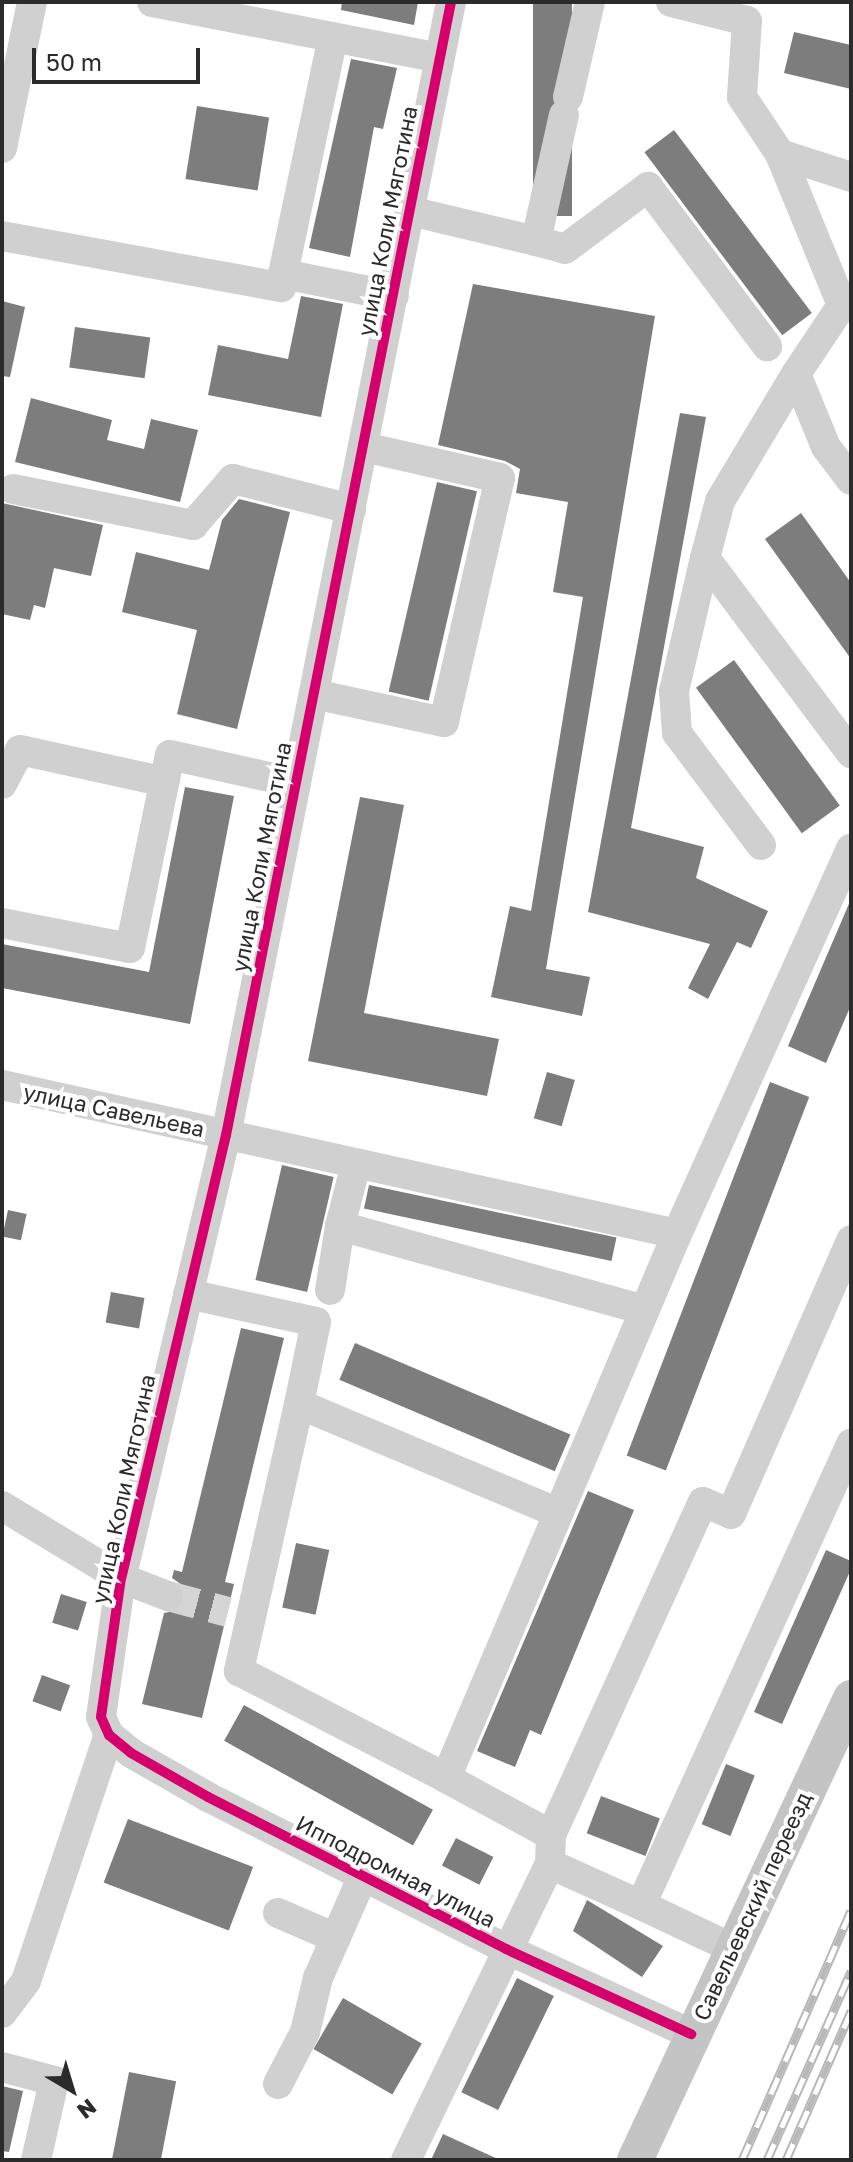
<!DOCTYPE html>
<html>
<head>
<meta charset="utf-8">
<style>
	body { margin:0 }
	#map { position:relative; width:853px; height:2162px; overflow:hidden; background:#fff; font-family:"Golos Text",sans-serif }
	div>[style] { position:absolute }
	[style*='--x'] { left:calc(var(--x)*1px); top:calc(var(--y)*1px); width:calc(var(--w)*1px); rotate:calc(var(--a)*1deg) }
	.building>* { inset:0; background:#7d7d7d; transform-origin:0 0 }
	.minor-tunnel>* { height:30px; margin-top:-15px; transform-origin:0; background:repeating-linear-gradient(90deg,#d5d5d5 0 30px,transparent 0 45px) }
	.minor>* { height:30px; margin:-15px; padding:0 15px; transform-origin:15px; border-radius:15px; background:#d0d0d0 }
	.major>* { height:36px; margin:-18px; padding:0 18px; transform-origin:18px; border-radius:18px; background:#c4c4c4 }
	.rail>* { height:9px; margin-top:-4.5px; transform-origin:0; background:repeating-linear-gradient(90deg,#fff 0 18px,#b8b8b8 0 36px); box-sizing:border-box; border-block:2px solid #b8b8b8 }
	.cycleway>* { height:10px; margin:-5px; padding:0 5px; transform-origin:5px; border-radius:5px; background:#d6006c }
	span { translate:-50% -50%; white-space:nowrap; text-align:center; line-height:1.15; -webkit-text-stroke:8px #fff; paint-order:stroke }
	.street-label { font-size:22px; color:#2b2b2b }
	.frame { position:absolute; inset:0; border:4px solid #2b2b2b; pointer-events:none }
	.north { position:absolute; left:32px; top:2050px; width:80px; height:80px; -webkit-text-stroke:6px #fff; paint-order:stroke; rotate:142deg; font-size:22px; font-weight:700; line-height:32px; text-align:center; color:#2b2b2b }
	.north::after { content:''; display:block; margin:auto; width:28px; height:36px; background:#2b2b2b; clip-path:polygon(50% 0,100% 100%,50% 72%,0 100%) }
	.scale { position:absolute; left:32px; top:48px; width:168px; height:36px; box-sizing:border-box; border:4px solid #2b2b2b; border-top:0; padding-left:10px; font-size:24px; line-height:28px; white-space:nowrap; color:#2b2b2b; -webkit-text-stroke:6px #fff; paint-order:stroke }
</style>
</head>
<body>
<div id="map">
	<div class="building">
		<i style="clip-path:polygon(342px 2px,418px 2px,414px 25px,341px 10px)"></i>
		<i style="left:533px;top:2px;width:39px;height:214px"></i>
		<i style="clip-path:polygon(794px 32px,851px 45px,851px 89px,784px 73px)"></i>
		<i style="clip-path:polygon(351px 59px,397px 68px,383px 129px,374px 127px,350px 257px,309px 248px)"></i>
		<i style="left:197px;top:106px;width:73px;height:74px;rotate:9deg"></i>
		<i style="left:674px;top:130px;width:229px;height:37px;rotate:53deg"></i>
		<i style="clip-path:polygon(473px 284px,655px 316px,546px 969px,590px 977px,582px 1016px,491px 997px,510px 906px,531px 911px,583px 597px,553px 592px,568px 502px,516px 493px,520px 469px,505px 461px,438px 445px)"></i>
		<i style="clip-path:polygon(301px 296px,343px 304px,321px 417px,208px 395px,218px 345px,288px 359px)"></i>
		<i style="clip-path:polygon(2px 301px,25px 307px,10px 377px,2px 376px)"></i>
		<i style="left:75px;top:327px;width:76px;height:41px;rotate:8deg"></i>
		<i style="clip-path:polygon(31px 398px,112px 420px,107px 440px,144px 449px,151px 419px,198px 430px,180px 502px,15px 462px)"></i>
		<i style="clip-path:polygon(680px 413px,706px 417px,631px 828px,704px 847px,696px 878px,768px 911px,751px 948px,737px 942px,708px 999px,688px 988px,710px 944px,588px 912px)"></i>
		<i style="left:437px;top:482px;width:41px;height:215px;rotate:13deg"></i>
		<i style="clip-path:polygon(239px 499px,290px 512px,237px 729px,177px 714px,197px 630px,122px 612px,136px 552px,209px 570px,222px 520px)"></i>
		<i style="clip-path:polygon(2px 503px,103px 525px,91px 576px,54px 568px,45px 608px,34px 605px,30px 620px,2px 614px)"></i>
		<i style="clip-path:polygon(801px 513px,851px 583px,851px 659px,765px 539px)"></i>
		<i style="left:734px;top:660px;width:180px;height:47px;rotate:54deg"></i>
		<i style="clip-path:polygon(185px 787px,234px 796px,190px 1024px,2px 988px,2px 944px,149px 972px)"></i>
		<i style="clip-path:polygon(360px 797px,404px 805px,364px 1013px,499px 1039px,487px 1096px,308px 1061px)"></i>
		<i style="clip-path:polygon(851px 899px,851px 1005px,826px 1063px,788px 1046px)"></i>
		<i style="left:547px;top:1072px;width:29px;height:48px;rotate:16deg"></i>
		<i style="left:770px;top:1082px;width:42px;height:400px;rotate:21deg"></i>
		<i style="left:282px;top:1165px;width:53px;height:118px;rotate:13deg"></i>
		<i style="left:369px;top:1185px;width:253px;height:24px;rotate:12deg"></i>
		<i style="left:8px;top:1210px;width:19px;height:27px;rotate:12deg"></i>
		<i style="left:111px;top:1292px;width:34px;height:31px;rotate:10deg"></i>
		<i style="clip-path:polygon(241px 1328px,284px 1338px,225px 1582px,234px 1584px,202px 1718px,142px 1704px,164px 1613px,179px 1610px,185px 1602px,182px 1585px,172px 1578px,174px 1570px,182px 1572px)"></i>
		<i style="left:355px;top:1343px;width:234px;height:40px;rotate:23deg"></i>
		<i style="clip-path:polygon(588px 1491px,634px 1510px,541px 1735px,530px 1730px,515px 1767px,477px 1751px)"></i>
		<i style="left:296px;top:1543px;width:34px;height:66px;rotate:12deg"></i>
		<i style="clip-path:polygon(826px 1550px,851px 1561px,851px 1569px,782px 1724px,754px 1712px)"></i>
		<i style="left:61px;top:1594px;width:27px;height:30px;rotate:17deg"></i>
		<i style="left:42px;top:1675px;width:30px;height:28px;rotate:20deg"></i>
		<i style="left:244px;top:1705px;width:216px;height:41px;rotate:29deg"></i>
		<i style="left:726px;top:1764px;width:31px;height:65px;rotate:22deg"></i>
		<i style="left:601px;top:1796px;width:63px;height:40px;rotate:21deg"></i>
		<i style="left:128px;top:1819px;width:134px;height:68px;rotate:21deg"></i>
		<i style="left:456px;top:1838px;width:42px;height:31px;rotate:27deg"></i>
		<i style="clip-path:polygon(587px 1900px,663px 1946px,642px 1977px,573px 1931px)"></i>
		<i style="left:517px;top:1978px;width:41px;height:127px;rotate:26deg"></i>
		<i style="left:343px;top:1998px;width:91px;height:59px;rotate:30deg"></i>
		<i style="left:129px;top:2072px;width:48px;height:90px;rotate:11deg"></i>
		<i style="clip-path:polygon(2px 2086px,23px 2091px,9px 2152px,2px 2151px)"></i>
		<i style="clip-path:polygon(443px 2134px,500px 2160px,431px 2160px)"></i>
	</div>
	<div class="minor-tunnel">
		<i style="--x:168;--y:1596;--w:62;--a:14.9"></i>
	</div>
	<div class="minor">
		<i style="--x:152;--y:2;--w:292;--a:11"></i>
		<i style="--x:451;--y:2;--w:1155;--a:101.23"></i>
		<i style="--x:226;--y:1135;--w:455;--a:103.3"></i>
		<i style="--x:121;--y:1578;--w:140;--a:98.2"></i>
		<i style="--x:101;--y:1717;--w:20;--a:66"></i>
		<i style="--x:109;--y:1735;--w:28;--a:39"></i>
		<i style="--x:131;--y:1753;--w:89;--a:29.7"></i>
		<i style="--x:208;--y:1797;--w:335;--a:27"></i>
		<i style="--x:506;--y:1949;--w:204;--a:24.7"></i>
		<i style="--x:671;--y:2;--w:78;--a:14"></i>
		<i style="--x:747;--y:21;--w:76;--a:93.8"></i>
		<i style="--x:742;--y:97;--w:69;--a:56.3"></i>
		<i style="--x:780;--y:154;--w:75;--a:17.9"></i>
		<i style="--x:568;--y:97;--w:98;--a:-77"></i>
		<i style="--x:2;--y:148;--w:149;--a:-78.4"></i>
		<i style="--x:780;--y:154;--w:163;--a:67.7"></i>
		<i style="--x:842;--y:305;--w:83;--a:123.7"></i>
		<i style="--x:796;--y:374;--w:79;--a:67.7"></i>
		<i style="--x:826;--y:447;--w:41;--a:52.9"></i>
		<i style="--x:410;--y:211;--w:130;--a:13.4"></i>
		<i style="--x:536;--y:241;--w:129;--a:-77.5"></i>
		<i style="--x:2;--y:236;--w:284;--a:10.4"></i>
		<i style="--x:281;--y:287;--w:13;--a:-81"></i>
		<i style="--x:283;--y:274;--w:113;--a:11.2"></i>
		<i style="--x:536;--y:241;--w:30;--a:15"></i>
		<i style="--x:565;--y:249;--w:104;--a:-36.8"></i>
		<i style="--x:648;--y:187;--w:199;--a:53.2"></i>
		<i style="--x:283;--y:274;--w:242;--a:-78.1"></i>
		<i style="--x:796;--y:374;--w:148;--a:120.9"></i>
		<i style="--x:720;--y:501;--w:59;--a:104.7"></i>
		<i style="--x:705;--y:558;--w:244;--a:53.2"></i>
		<i style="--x:13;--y:489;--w:184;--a:11.3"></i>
		<i style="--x:193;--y:525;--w:61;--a:-49"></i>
		<i style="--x:233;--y:479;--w:122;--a:14.3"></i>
		<i style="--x:705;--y:558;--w:137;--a:103.1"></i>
		<i style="--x:674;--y:691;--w:42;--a:85.9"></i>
		<i style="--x:677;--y:733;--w:140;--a:53.1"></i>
		<i style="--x:314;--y:694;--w:133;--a:12.2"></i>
		<i style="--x:444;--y:722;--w:250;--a:-77.1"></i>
		<i style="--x:500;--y:478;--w:140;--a:-167.2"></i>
		<i style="--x:2;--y:784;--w:38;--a:-62"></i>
		<i style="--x:20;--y:750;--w:148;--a:12.4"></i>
		<i style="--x:2;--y:923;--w:130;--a:11.1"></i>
		<i style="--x:130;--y:948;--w:197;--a:-78.3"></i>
		<i style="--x:170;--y:755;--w:129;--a:12.5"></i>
		<i style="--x:2;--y:1085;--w:691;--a:12.45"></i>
		<i style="--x:356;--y:1164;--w:64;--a:104.5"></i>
		<i style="--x:340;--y:1226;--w:316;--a:15.4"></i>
		<i style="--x:330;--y:1290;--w:65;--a:-81.1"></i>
		<i style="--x:188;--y:1294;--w:131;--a:12.3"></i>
		<i style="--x:316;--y:1322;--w:84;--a:101.7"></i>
		<i style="--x:299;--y:1404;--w:281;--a:22.8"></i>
		<i style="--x:299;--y:1404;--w:274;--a:102.7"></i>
		<i style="--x:239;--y:1671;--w:233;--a:27.3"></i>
		<i style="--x:2;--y:1506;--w:139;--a:31.2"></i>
		<i style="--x:121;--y:1578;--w:50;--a:21"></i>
		<i style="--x:551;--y:1835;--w:119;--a:-151.5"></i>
		<i style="--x:446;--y:1778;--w:591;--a:-66.99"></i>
		<i style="--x:677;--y:1234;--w:423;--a:-65.7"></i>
		<i style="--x:550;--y:1864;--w:100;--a:24.3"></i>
		<i style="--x:278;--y:1913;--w:63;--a:23.3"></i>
		<i style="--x:732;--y:1948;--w:101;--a:-154.7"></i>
		<i style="--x:641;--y:1905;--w:507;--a:-65.51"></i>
		<i style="--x:2;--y:2013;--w:40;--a:-53"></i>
		<i style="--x:26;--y:1981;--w:260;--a:-71.4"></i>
		<i style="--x:2;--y:2067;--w:54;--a:15.1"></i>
		<i style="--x:54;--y:2081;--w:81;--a:102.8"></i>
		<i style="--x:278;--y:2084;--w:59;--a:-62.6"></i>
		<i style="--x:305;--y:2032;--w:56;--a:-76.5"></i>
		<i style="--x:318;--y:1978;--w:111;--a:-66.2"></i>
		<i style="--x:406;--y:2160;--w:329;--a:-64.1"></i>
		<i style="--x:550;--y:1864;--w:29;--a:-88"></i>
		<i style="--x:551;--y:1835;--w:366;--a:-65.5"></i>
		<i style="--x:703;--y:1502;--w:30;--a:23"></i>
		<i style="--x:731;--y:1514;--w:299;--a:-66.3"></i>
	</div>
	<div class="major">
		<i style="--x:635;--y:2160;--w:510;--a:-64.94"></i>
	</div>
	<div class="rail">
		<i style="--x:742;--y:2160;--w:272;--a:-66.4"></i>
		<i style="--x:767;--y:2160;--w:207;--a:-66"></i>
		<i style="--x:786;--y:2160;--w:163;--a:-66.4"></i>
	</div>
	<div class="cycleway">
		<i style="--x:451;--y:2;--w:1155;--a:101.23"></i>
		<i style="--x:226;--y:1135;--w:455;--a:103.3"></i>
		<i style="--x:121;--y:1578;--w:140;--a:98.2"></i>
		<i style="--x:101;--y:1717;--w:20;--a:66"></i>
		<i style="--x:109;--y:1735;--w:28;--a:39"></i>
		<i style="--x:131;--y:1753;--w:89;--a:29.7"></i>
		<i style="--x:208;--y:1797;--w:335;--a:27"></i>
		<i style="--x:506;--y:1949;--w:204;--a:24.7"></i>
	</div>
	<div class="street-label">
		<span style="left:387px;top:221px;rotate:-79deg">улица Коли Мяготина</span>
		<span style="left:261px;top:857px;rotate:-79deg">улица Коли Мяготина</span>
		<span style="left:114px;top:1110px;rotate:12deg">улица Савельева</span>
		<span style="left:123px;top:1489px;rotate:-78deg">улица Коли Мяготина</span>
		<span style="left:396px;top:1871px;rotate:27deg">Ипподромная улица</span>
		<span style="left:752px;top:1906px;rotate:-65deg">Савельевский переезд</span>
	</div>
	<div class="frame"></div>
	<div class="north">N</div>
	<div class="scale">50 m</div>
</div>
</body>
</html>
